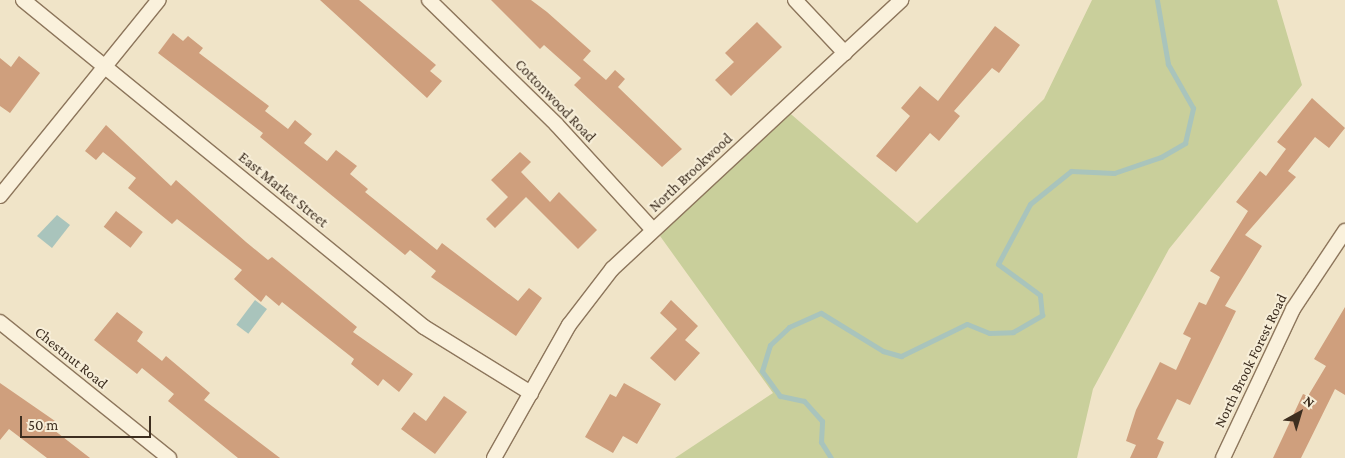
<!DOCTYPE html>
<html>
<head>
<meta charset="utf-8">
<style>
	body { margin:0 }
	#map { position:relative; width:1345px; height:458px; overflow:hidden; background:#f0e4c8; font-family:"Crimson Pro",serif }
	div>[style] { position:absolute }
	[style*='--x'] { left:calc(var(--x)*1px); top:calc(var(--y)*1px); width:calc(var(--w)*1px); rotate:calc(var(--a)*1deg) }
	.green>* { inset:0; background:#c9cf9b }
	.water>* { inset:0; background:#a9c4bc; transform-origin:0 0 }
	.stream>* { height:5px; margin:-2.5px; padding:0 2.5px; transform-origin:2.5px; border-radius:2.5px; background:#a9c4bc }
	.building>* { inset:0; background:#cf9f7d; transform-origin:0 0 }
	.roads { filter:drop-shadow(1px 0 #8d765c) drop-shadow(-1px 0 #8d765c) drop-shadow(0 1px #8d765c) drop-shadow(0 -1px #8d765c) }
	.street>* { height:14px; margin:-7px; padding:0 7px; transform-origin:7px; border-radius:7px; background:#faf1dc }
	span { translate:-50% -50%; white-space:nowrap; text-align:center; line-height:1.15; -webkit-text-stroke:4px #f7eed8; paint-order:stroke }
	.street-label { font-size:15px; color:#3d2e20 }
	.north { position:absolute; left:1275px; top:388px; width:50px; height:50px; -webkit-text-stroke:4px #f7eed8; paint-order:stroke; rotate:39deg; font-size:14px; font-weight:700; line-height:20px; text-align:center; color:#3d2e20 }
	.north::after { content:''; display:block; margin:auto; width:18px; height:22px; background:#3d2e20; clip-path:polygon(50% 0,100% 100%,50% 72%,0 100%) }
	.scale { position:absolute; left:20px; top:416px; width:131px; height:22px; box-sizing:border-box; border:2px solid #3d2e20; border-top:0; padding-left:6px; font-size:15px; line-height:18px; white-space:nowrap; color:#3d2e20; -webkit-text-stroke:4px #f7eed8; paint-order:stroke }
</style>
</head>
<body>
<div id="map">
	<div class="green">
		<i style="clip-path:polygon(1092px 0,1277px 0,1302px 85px,1169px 249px,1093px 389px,1077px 458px,675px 458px,773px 393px,660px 236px,785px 109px,917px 223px,1044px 99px)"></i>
	</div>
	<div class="water">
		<i style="clip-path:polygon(57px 215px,70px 225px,52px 248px,37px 236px)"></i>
		<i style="left:255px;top:300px;width:15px;height:31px;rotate:37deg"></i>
	</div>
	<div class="stream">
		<i style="--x:831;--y:458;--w:19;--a:-122"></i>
		<i style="--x:821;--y:442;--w:21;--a:-87"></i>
		<i style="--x:822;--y:421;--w:27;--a:-132"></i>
		<i style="--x:804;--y:401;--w:25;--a:-168"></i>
		<i style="--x:780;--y:396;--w:31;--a:-126"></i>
		<i style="--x:762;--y:371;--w:27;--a:-73"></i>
		<i style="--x:770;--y:345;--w:26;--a:-43"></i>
		<i style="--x:789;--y:327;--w:35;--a:-24"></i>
		<i style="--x:821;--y:313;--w:73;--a:31.5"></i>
		<i style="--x:883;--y:351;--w:19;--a:16"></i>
		<i style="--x:901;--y:356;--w:73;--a:-25.9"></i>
		<i style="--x:967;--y:324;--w:24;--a:22"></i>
		<i style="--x:989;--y:333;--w:24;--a:-2"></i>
		<i style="--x:1013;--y:332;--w:34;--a:-30"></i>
		<i style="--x:1042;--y:315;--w:20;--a:-96"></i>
		<i style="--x:1040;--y:295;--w:52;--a:-143.6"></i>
		<i style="--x:998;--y:264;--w:68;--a:-61.9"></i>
		<i style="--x:1030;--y:204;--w:53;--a:-38.8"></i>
		<i style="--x:1071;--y:171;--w:43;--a:2.7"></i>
		<i style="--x:1114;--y:173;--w:50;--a:-18.8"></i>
		<i style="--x:1161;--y:157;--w:28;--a:-30"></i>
		<i style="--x:1185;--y:143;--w:36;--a:-77"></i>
		<i style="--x:1193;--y:108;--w:51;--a:-119.6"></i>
		<i style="--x:1168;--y:64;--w:65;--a:-99.8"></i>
	</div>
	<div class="building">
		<i style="clip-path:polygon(320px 0,359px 0,436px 65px,430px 71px,442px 81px,427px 98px)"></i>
		<i style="clip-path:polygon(491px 0,531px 0,547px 12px,591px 51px,583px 60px,606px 80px,615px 70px,625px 79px,618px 87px,682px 149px,662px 167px,574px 85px,581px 78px,544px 45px,540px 49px)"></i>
		<i style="clip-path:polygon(757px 22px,782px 47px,731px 96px,715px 80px,734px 62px,725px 53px)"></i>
		<i style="clip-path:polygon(995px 26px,1020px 45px,999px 73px,992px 68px,954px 111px,960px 116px,939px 141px,930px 133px,896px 172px,876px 156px,910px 116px,901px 108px,920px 86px,938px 101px)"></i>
		<i style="clip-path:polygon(173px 33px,183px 41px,188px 36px,203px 48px,199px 53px,269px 106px,265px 111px,288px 129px,295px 120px,312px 134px,304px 143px,327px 161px,336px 150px,357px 166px,350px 174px,368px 189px,365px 192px,437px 250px,442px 243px,518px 301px,529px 288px,542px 298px,516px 336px,431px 277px,436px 271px,410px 250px,405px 255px,260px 137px,263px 133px,158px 53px)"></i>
		<i style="clip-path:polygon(19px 56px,40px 73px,10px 113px,0 106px,0 58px,11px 67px)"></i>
		<i style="clip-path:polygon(1312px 98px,1345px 128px,1329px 148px,1315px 137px,1288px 171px,1296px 177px,1245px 235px,1262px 246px,1225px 306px,1236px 311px,1190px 405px,1177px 399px,1157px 439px,1164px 442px,1157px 458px,1130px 458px,1136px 445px,1126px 441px,1136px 410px,1160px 362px,1176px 370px,1191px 338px,1183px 334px,1199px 302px,1206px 305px,1220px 277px,1210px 271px,1248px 211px,1236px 202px,1260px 171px,1266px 176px,1286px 149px,1277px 142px)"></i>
		<i style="clip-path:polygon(106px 125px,171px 186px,176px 180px,246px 242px,268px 260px,272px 257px,357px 327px,353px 332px,413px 374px,399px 392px,383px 379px,378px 386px,351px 364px,354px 359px,282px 302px,279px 306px,266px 295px,261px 302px,234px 279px,242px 270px,177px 219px,172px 224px,128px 188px,136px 178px,103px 152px,96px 160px,85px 151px)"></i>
		<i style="clip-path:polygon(520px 152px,531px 162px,521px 172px,550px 202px,559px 192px,597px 230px,578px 249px,526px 197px,495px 228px,486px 219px,508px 197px,491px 180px)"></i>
		<i style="left:116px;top:211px;width:34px;height:20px;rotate:38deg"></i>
		<i style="clip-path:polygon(671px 300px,698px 326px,685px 340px,700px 353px,675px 381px,650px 358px,677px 329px,660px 313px)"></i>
		<i style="clip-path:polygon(1345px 307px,1345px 395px,1335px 389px,1301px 458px,1273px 458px,1303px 394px,1308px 396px,1326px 366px,1314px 359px)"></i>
		<i style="clip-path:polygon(117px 312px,143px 332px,137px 341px,162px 361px,166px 356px,210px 393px,204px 400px,280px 458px,238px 458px,168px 401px,174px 394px,142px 368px,137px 374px,94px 340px)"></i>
		<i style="clip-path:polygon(0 383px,55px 421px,50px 427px,90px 458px,47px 458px,9px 429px,0 440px)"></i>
		<i style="clip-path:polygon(624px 383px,661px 404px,637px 444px,623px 436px,613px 453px,585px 437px,610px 394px,616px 397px)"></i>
		<i style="clip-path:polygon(444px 396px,467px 412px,435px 454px,401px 429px,414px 412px,426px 421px)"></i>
	</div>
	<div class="roads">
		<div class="street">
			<i style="--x:23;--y:0;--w:517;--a:39.2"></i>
			<i style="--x:424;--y:327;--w:126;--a:31.7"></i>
			<i style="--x:429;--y:0;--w:177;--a:44.3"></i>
			<i style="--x:556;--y:124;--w:144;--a:47.5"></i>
			<i style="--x:795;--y:0;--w:73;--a:46.7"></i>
			<i style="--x:0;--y:196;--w:252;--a:-51"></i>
			<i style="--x:0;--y:322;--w:217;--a:38.8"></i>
			<i style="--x:494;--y:458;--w:153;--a:-60.6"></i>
			<i style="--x:569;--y:325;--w:71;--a:-52.5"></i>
			<i style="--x:612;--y:269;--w:395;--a:-42.9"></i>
			<i style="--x:1223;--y:458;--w:165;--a:-64.8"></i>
			<i style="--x:1293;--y:309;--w:94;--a:-56.3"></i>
		</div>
	</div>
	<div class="street-label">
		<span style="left:555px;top:101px;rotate:46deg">Cottonwood Road</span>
		<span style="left:691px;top:173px;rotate:-43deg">North Brookwood</span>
		<span style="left:283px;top:190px;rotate:39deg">East Market Street</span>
		<span style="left:71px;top:358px;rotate:39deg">Chestnut Road</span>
		<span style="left:1251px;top:361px;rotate:-64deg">North Brook Forest Road</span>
	</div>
	<div class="north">N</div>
	<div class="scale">50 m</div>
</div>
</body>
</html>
